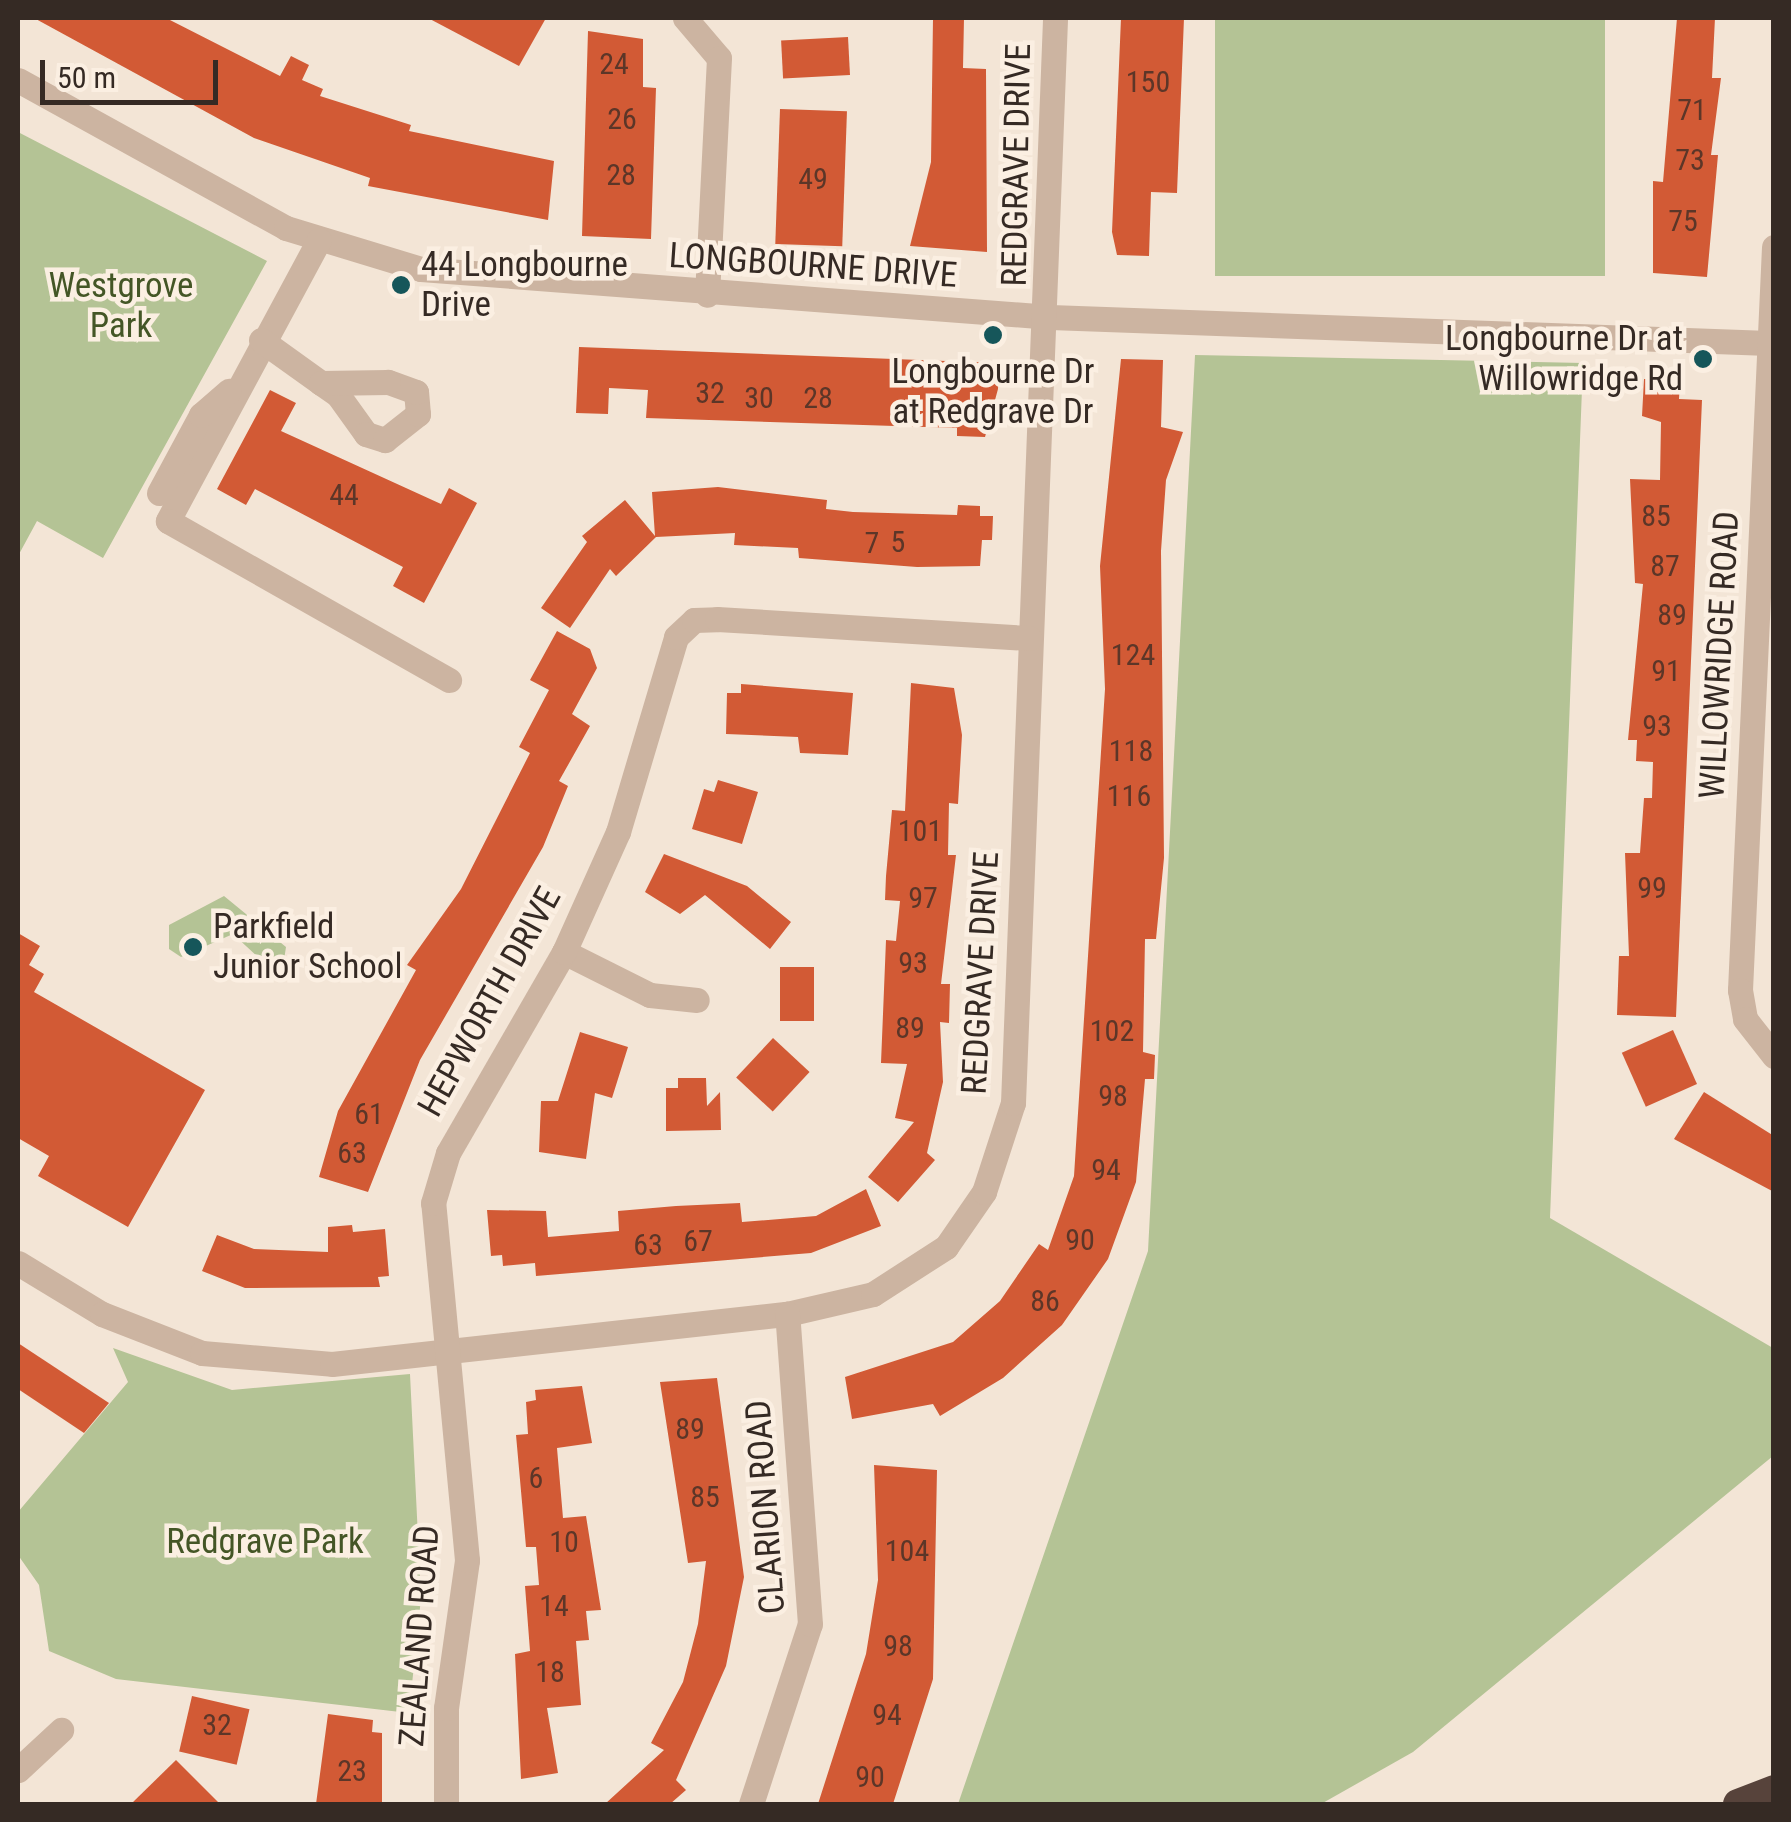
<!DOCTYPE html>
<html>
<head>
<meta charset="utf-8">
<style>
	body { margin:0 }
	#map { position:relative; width:1791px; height:1822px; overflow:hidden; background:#f3e5d6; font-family:"Roboto Condensed",sans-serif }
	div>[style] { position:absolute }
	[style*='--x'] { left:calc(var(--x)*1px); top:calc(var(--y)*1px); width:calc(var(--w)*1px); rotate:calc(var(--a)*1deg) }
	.green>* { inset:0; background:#b4c395; transform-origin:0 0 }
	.building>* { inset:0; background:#d25a35; transform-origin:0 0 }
	.minor>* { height:25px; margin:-12.5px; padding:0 12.5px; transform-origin:12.5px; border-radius:12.5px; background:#ccb4a1 }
	.highway>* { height:30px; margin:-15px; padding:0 15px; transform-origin:15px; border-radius:15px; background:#57433b }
	.dots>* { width:28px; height:28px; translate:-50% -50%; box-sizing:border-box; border:5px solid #fbefe2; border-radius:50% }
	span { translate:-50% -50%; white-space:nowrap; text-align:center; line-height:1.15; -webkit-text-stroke:9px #fbefe2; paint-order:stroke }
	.number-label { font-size:30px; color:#5c3628 }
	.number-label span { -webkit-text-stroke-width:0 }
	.street-label { font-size:35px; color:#352a24 }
	.poi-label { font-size:35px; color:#352a24 }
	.left { translate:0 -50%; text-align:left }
	.right { translate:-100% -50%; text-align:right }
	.park-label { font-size:35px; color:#445626 }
	.frame { position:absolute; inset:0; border:20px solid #352a24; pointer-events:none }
	.scale { position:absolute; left:40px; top:60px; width:178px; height:45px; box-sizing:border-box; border:5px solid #352a24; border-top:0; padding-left:12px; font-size:30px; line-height:35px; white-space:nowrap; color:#352a24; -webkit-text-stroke:8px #fbefe2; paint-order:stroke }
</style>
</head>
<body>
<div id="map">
	<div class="green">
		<i style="left:1215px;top:18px;width:390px;height:258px"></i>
		<i style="clip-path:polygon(18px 132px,267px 261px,103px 558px,37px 521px,18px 556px)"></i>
		<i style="clip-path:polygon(1195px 355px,1583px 363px,1550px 1218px,1773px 1348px,1773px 1456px,1413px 1752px,1321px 1804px,958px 1804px,1148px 1251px)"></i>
		<i style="clip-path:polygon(224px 896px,286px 947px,284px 960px,270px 968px,233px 934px,181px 957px,169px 949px,169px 925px)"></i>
		<i style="clip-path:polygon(113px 1348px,232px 1390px,410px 1374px,421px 1598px,409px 1713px,116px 1679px,49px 1651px,39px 1585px,18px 1555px,18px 1512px,128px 1382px)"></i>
	</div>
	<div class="building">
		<i style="clip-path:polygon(34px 18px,166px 18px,280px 76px,291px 56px,309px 65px,302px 80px,323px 89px,320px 96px,411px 125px,409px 131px,554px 161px,548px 220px,368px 186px,370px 178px,254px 138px)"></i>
		<i style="clip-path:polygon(428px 18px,546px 18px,519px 66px)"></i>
		<i style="clip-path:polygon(933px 18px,964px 18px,963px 68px,986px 69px,987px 252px,910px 246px,931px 162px)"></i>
		<i style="clip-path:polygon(1121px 18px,1184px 18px,1177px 193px,1151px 192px,1149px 256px,1117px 255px,1112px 232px)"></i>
		<i style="clip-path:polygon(1677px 18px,1715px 18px,1712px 78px,1721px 78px,1711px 155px,1718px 155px,1707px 277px,1653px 273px,1653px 181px,1663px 182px)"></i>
		<i style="clip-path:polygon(588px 31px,643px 39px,643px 87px,656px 88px,651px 239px,582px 236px)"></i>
		<i style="left:848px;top:37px;width:38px;height:67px;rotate:87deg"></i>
		<i style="left:780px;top:109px;width:67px;height:135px;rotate:2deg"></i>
		<i style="clip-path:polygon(579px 347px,999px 363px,998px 389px,985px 437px,957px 436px,957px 428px,646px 418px,648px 390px,609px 388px,608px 414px,576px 413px)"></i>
		<i style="clip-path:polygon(1121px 359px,1163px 360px,1161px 427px,1183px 432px,1166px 480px,1161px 551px,1164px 858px,1156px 939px,1145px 939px,1143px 1052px,1155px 1055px,1154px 1079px,1145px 1079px,1136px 1182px,1108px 1259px,1062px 1325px,1003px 1378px,940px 1416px,933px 1404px,852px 1419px,845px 1377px,953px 1342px,1000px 1301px,1039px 1244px,1048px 1250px,1074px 1176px,1105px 689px,1100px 566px)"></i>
		<i style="clip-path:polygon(1644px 379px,1680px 381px,1679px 399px,1702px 400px,1676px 1017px,1617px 1015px,1619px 956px,1629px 956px,1625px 853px,1640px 853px,1644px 798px,1652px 798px,1653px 762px,1636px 761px,1637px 740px,1628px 740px,1643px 584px,1635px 583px,1630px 479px,1660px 480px,1661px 422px,1642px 416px)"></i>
		<i style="clip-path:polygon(270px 390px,296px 403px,281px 431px,441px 504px,449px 488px,477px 503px,424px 603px,393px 586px,403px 567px,255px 489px,246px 505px,217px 489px)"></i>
		<i style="clip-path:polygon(718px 487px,827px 500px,826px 509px,853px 512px,957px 515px,958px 505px,980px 506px,980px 516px,993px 516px,992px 540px,982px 540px,980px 566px,917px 567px,799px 558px,798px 548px,734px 545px,735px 533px,656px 537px,616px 576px,610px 569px,570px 628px,541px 608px,587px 542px,582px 536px,625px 500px,655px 536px,652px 492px)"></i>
		<i style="clip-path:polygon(557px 631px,590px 649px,597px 668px,572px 714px,590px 726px,559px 781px,568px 786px,543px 847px,420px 1060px,368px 1192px,319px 1177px,338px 1111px,416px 970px,407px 965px,461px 889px,530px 753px,519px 747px,549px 690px,530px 680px)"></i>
		<i style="clip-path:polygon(911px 683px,954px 688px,962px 735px,958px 804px,949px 803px,948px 855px,956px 855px,941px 984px,950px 984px,949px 1023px,940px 1022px,943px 1082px,927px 1153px,935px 1160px,898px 1202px,868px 1177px,914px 1122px,895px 1118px,907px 1064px,881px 1063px,886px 940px,896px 941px,900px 901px,885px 900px,886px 876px,892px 810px,905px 811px)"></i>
		<i style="clip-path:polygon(741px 684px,853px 693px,848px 755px,800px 753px,798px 737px,726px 734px,727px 693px,741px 693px)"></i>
		<i style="clip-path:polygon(718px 780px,758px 792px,742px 844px,692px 829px,704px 789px,714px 792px)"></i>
		<i style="clip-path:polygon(664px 854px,747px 886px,791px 922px,770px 949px,705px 895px,680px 914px,645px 892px)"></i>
		<i style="clip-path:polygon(18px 933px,40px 946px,29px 965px,44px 974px,34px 992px,205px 1090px,128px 1227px,38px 1176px,49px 1156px,18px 1138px)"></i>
		<i style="left:780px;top:967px;width:34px;height:54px"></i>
		<i style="left:1673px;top:1030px;width:59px;height:56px;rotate:66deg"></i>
		<i style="clip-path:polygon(580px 1032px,628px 1047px,612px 1098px,595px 1093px,586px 1159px,539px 1152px,541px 1101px,558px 1101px)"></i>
		<i style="left:773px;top:1038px;width:50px;height:54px;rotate:43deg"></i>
		<i style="clip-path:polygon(678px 1078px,706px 1078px,707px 1106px,720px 1092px,721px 1130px,666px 1131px,666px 1088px,678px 1088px)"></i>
		<i style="clip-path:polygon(1704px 1092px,1774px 1136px,1774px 1192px,1674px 1139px)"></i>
		<i style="clip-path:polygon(866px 1189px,881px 1226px,811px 1253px,536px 1276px,535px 1263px,503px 1266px,502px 1255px,491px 1256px,487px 1210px,546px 1211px,548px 1237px,619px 1231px,618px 1211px,676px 1206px,740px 1203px,742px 1222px,816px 1216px)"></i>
		<i style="clip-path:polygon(352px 1225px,353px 1232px,385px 1229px,389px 1276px,378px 1277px,380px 1287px,245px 1288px,202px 1271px,217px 1235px,254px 1249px,328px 1252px,328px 1227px)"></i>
		<i style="clip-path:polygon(18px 1343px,109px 1403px,84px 1433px,18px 1389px)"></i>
		<i style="clip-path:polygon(717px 1378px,744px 1577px,726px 1666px,676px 1780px,686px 1790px,670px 1804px,605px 1804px,664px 1750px,651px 1743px,683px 1682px,698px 1624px,706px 1561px,688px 1563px,660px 1382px)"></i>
		<i style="clip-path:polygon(582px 1386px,592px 1443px,557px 1448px,563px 1518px,586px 1516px,601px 1610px,586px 1611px,589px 1640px,576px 1641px,581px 1705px,547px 1708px,558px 1773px,521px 1779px,515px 1654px,530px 1651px,525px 1586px,539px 1585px,536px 1547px,526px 1547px,516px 1435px,528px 1434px,526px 1402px,536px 1400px,535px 1390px)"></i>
		<i style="clip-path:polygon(874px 1465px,937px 1470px,933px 1679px,893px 1804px,818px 1804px,866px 1654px,878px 1580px)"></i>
		<i style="left:192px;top:1696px;width:59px;height:57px;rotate:13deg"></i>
		<i style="clip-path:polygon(328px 1714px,373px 1720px,372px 1732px,382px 1733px,382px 1802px,316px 1804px)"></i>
		<i style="clip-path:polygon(176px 1760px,220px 1804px,131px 1804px)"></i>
	</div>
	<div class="minor">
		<i style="--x:685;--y:18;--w:52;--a:49.6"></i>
		<i style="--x:719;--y:58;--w:237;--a:92.9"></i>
		<i style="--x:18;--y:80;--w:306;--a:28.9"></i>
		<i style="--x:286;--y:228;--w:141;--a:16.9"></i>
		<i style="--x:421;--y:269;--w:631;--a:4.36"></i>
		<i style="--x:1050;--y:317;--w:719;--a:2.07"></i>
		<i style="--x:319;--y:240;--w:319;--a:118.3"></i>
		<i style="--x:168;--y:521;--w:323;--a:29.5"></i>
		<i style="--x:1774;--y:247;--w:744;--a:92.62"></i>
		<i style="--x:1740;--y:990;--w:29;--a:80"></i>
		<i style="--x:1745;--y:1019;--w:47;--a:51.9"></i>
		<i style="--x:261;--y:340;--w:74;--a:35.6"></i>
		<i style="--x:321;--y:383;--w:21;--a:35"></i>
		<i style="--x:338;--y:395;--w:48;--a:54.3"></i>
		<i style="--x:366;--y:434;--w:20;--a:18"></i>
		<i style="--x:385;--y:440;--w:42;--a:-38.2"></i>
		<i style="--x:418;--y:414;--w:22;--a:-95"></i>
		<i style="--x:416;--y:392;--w:30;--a:-160"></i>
		<i style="--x:388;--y:382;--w:67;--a:179.1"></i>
		<i style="--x:159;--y:493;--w:89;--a:-61.7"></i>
		<i style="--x:201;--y:415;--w:37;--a:-41"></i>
		<i style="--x:564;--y:952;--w:96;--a:26.6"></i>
		<i style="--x:650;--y:995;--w:47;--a:6.1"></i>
		<i style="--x:18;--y:1263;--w:98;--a:31.3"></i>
		<i style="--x:102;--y:1314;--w:107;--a:21.3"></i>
		<i style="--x:202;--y:1353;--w:130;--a:4.8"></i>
		<i style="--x:332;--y:1364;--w:458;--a:-6.3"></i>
		<i style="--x:787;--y:1314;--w:88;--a:-13.1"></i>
		<i style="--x:873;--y:1294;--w:87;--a:-32.8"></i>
		<i style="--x:946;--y:1247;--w:67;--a:-55.4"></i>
		<i style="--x:984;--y:1192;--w:94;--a:-72"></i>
		<i style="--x:1013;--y:1103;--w:1086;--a:-87.78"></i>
		<i style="--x:18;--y:1770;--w:59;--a:-42.9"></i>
		<i style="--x:446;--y:1804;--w:96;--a:-90"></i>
		<i style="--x:446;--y:1708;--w:149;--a:-81.9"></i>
		<i style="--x:467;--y:1560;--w:359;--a:-95.4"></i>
		<i style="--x:433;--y:1203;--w:52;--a:-73.3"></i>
		<i style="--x:448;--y:1153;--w:232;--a:-60"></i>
		<i style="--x:564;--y:952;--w:132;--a:-65.8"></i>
		<i style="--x:618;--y:832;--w:203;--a:-73.4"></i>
		<i style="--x:676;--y:637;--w:25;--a:-43"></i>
		<i style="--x:694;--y:620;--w:23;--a:-2"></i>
		<i style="--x:717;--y:619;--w:313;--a:3.5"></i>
		<i style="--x:751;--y:1804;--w:189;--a:-71.9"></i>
		<i style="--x:810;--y:1624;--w:311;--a:-94.2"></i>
	</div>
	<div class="highway">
		<i style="--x:1738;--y:1804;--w:39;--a:-21"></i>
	</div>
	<div class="dots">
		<i style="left:401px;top:285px;background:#16565a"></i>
		<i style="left:993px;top:335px;background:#16565a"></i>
		<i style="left:1703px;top:359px;background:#16565a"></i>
		<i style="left:193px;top:947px;background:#16565a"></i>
	</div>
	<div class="number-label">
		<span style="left:614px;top:64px">24</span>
		<span style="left:1148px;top:82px">150</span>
		<span style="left:1692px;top:110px">71</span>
		<span style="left:622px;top:119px">26</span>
		<span style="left:1690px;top:160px">73</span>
		<span style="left:621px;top:175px">28</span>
		<span style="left:813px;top:179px">49</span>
		<span style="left:1683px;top:221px">75</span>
		<span style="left:710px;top:393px">32</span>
		<span style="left:759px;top:398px">30</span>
		<span style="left:818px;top:398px">28</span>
		<span style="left:344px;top:495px">44</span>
		<span style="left:1656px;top:516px">85</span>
		<span style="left:898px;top:542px">5</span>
		<span style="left:872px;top:543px">7</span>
		<span style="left:1665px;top:566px">87</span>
		<span style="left:1672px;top:615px">89</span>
		<span style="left:1133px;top:655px">124</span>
		<span style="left:1666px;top:671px">91</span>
		<span style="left:1657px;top:726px">93</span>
		<span style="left:1131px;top:751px">118</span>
		<span style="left:1129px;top:796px">116</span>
		<span style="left:920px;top:831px">101</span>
		<span style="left:1652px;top:888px">99</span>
		<span style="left:923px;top:898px">97</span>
		<span style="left:913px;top:963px">93</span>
		<span style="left:910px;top:1028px">89</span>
		<span style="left:1112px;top:1031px">102</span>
		<span style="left:1113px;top:1096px">98</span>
		<span style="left:369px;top:1114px">61</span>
		<span style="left:352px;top:1153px">63</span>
		<span style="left:1106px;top:1170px">94</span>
		<span style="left:1080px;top:1240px">90</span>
		<span style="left:698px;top:1241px">67</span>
		<span style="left:648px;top:1245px">63</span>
		<span style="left:1045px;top:1301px">86</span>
		<span style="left:690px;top:1429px">89</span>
		<span style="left:536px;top:1478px">6</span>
		<span style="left:705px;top:1497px">85</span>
		<span style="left:564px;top:1542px">10</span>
		<span style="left:907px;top:1551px">104</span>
		<span style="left:554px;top:1606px">14</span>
		<span style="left:898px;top:1646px">98</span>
		<span style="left:550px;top:1672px">18</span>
		<span style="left:887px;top:1715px">94</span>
		<span style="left:217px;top:1725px">32</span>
		<span style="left:352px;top:1771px">23</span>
		<span style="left:870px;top:1777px">90</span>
	</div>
	<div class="street-label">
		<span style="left:1017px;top:165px;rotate:-89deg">REDGRAVE DRIVE</span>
		<span style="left:813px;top:266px;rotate:4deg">LONGBOURNE DRIVE</span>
		<span style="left:1720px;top:655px;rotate:-87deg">WILLOWRIDGE ROAD</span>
		<span style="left:981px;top:973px;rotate:-87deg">REDGRAVE DRIVE</span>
		<span style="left:490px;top:1002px;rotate:-61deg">HEPWORTH DRIVE</span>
		<span style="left:766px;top:1507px;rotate:-94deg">CLARION ROAD</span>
		<span style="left:420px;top:1636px;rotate:-86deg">ZEALAND ROAD</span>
	</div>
	<div class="poi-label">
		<span class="left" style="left:421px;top:285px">44 Longbourne<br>Drive</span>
		<span class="right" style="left:1683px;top:359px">Longbourne Dr at<br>Willowridge Rd</span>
		<span style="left:993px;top:392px">Longbourne Dr<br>at Redgrave Dr</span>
		<span class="left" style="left:213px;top:947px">Parkfield<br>Junior School</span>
	</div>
	<div class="park-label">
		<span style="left:121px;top:306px">Westgrove<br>Park</span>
		<span style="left:265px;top:1542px">Redgrave Park</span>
	</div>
	<div class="frame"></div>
	<div class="scale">50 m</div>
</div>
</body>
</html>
